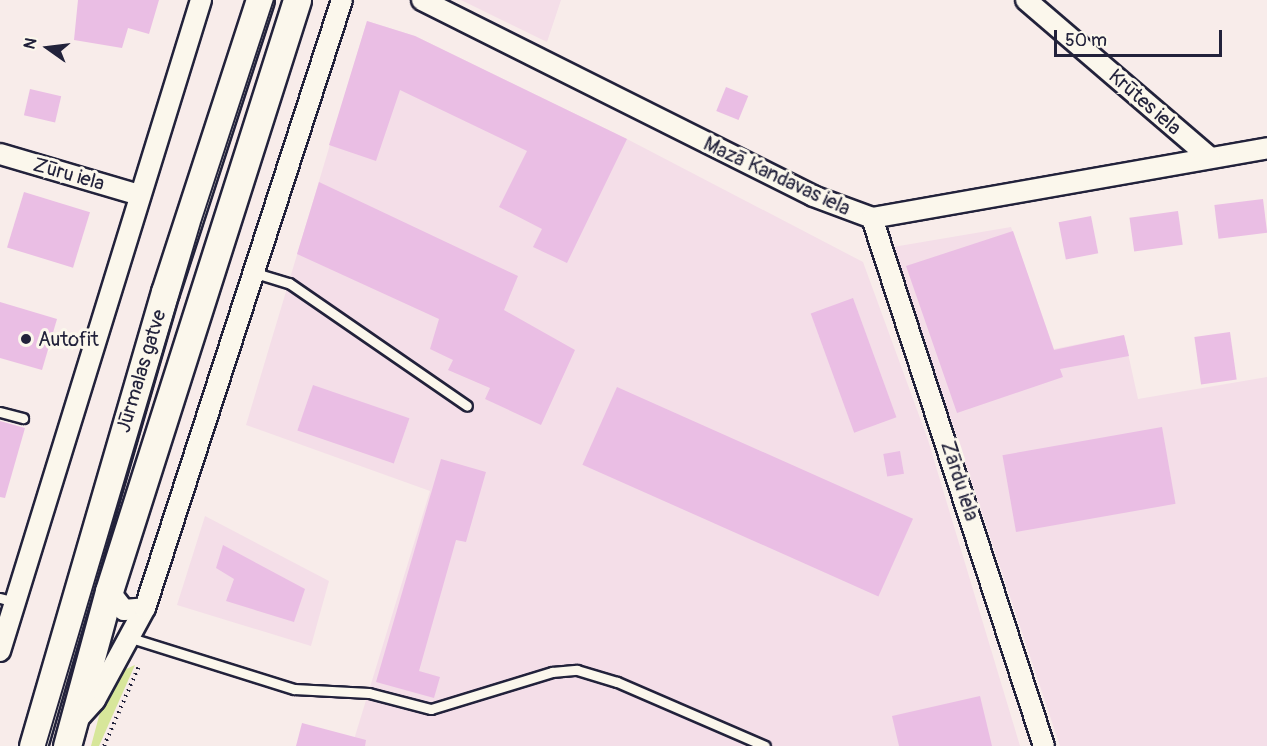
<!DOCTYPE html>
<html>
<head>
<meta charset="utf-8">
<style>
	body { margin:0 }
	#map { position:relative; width:1267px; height:746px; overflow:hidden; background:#f8ecea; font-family:Pangolin,sans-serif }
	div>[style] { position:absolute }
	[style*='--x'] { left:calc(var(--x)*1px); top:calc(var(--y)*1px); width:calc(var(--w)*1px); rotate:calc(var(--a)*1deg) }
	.built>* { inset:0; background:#f4dee8 }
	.green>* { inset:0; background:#d7e69a }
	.building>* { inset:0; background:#eabee4; transform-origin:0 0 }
	.path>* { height:4px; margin-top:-2px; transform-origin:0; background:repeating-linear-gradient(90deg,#22223b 0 1.5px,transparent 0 6px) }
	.roads { filter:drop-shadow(2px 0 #22223b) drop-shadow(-2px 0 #22223b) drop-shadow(0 2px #22223b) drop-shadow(0 -2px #22223b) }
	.service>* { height:9px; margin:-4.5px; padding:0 4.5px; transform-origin:4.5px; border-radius:4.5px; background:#fbf7ec }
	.minor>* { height:20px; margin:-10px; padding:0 10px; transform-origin:10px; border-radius:10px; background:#fbf7ec }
	.secondary>* { height:27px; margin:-13.5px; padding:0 13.5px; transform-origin:13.5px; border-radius:13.5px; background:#fbf7ec }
	.tram>* { height:1.5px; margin:-0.75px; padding:0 0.75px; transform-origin:0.75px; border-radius:0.75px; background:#22223b }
	.dots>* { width:16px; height:16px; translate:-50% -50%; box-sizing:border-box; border:3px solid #fbf7ec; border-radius:50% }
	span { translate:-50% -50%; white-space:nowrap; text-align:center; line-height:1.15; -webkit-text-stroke:6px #fbf7ec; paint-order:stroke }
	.street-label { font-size:20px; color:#22223b }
	.poi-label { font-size:20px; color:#22223b }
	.left { translate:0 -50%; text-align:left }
	.north { position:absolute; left:18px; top:18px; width:60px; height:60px; -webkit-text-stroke:4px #fbf7ec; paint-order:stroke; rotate:284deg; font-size:16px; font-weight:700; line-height:24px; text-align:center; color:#22223b }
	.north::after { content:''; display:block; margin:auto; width:21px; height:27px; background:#22223b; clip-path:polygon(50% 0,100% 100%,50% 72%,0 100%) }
	.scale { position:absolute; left:1054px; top:30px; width:168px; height:27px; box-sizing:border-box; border:3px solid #22223b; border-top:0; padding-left:8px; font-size:18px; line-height:21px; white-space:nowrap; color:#22223b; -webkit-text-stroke:4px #fbf7ec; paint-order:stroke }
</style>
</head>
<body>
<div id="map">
	<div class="built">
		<i style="clip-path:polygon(461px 0,561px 0,547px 42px)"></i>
		<i style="clip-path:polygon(367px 21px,415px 36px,627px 139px,863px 262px,928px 440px,1020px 746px,352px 746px,430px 491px,246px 425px)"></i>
		<i style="clip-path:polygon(1011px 227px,1054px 349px,1124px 335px,1138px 399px,1267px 377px,1267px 746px,1060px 746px,893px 247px)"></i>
		<i style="clip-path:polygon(205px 516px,329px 581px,311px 646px,177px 605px)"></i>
	</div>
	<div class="green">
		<i style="clip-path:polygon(135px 665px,99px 746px,91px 746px,107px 686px,115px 674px)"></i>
	</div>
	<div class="building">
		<i style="clip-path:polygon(78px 0,159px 0,149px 34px,128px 28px,122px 48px,74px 40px)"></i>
		<i style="clip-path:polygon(367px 21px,415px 36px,627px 139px,567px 263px,533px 247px,542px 229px,499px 207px,527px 151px,400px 90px,376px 161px,329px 145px)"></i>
		<i style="left:726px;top:87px;width:24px;height:26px;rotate:22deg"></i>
		<i style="left:30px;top:89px;width:32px;height:27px;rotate:13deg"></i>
		<i style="clip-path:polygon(319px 182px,518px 276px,504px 310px,575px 350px,541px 425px,485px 399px,490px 388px,448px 370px,453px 360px,430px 349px,439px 319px,297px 254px)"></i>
		<i style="left:24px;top:192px;width:69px;height:58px;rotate:17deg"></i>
		<i style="left:1263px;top:199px;width:34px;height:49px;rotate:83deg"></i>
		<i style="left:1178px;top:211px;width:34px;height:49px;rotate:82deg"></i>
		<i style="left:1091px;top:216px;width:38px;height:33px;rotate:79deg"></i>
		<i style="clip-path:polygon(1013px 231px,1054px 350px,1124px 335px,1129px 356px,1060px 369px,1063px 377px,957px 413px,906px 266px)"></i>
		<i style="left:853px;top:298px;width:127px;height:45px;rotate:70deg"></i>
		<i style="clip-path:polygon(0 302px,57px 319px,42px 370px,0 358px)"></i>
		<i style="left:1230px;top:332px;width:48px;height:36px;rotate:82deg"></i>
		<i style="left:313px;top:385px;width:102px;height:48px;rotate:19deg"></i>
		<i style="left:617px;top:387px;width:324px;height:85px;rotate:24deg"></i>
		<i style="clip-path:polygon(0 421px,25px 428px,5px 498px,0 497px)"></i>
		<i style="left:1162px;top:427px;width:78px;height:162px;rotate:80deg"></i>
		<i style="left:900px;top:451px;width:23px;height:17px;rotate:80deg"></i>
		<i style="clip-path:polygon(441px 459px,486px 472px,466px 542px,456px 540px,419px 671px,440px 677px,434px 698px,376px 682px)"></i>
		<i style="clip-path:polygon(223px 545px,305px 589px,294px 622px,226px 601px,234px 579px,216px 568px)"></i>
		<i style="clip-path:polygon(980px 696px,992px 746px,899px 746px,892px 716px)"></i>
		<i style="clip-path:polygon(302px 723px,366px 740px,365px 746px,296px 746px)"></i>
	</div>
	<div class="path">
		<i style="--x:104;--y:746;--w:87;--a:-66.4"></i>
	</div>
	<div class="roads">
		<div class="service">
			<i style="--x:252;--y:272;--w:39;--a:17"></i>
			<i style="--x:289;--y:283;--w:216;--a:34.6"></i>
			<i style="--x:0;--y:412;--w:24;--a:15"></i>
			<i style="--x:0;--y:598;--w:16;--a:15"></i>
			<i style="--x:131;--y:638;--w:171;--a:17.4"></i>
			<i style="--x:294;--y:689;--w:75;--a:3.1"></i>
			<i style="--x:369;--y:693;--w:64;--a:14.5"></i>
			<i style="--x:431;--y:709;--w:127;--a:-17"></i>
			<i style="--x:552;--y:672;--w:25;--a:-5"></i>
			<i style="--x:577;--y:670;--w:42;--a:16.7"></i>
			<i style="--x:617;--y:682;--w:161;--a:23.4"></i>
		</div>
		<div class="minor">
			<i style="--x:422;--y:0;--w:437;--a:26.6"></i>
			<i style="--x:813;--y:196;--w:63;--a:20.4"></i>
			<i style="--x:872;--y:218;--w:401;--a:-10"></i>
			<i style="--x:1026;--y:0;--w:241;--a:40.6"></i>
			<i style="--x:0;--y:154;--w:145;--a:16.4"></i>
			<i style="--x:872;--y:218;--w:555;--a:71.96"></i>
			<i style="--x:109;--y:591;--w:24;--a:52"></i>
			<i style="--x:124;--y:610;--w:21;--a:-5"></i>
			<i style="--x:0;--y:651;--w:681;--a:-72.84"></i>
			<i style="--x:76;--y:721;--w:28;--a:-48"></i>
			<i style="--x:95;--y:700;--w:105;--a:-61.5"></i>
			<i style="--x:145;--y:608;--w:639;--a:-72.05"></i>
		</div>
		<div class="secondary">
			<i style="--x:33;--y:746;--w:473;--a:-73.8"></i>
			<i style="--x:165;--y:292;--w:307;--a:-72"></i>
			<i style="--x:67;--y:746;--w:161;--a:-74.8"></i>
			<i style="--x:109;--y:591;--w:620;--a:-72.35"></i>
		</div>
	</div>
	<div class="tram">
		<i style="--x:46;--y:746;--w:545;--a:-73.49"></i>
		<i style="--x:201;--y:223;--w:235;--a:-71.9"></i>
	</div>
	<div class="dots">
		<i style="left:26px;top:339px;background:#22223b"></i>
	</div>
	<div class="street-label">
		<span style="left:1145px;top:102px;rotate:41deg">Krūtes iela</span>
		<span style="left:69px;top:174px;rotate:16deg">Zūru iela</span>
		<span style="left:777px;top:176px;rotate:25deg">Mazā Kandavas iela</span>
		<span style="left:141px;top:371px;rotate:-73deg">Jūrmalas gatve</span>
		<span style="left:960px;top:481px;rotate:72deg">Zārdu iela</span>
	</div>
	<div class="poi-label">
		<span class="left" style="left:38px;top:339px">Autofit</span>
	</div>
	<div class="north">N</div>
	<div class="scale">50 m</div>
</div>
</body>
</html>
